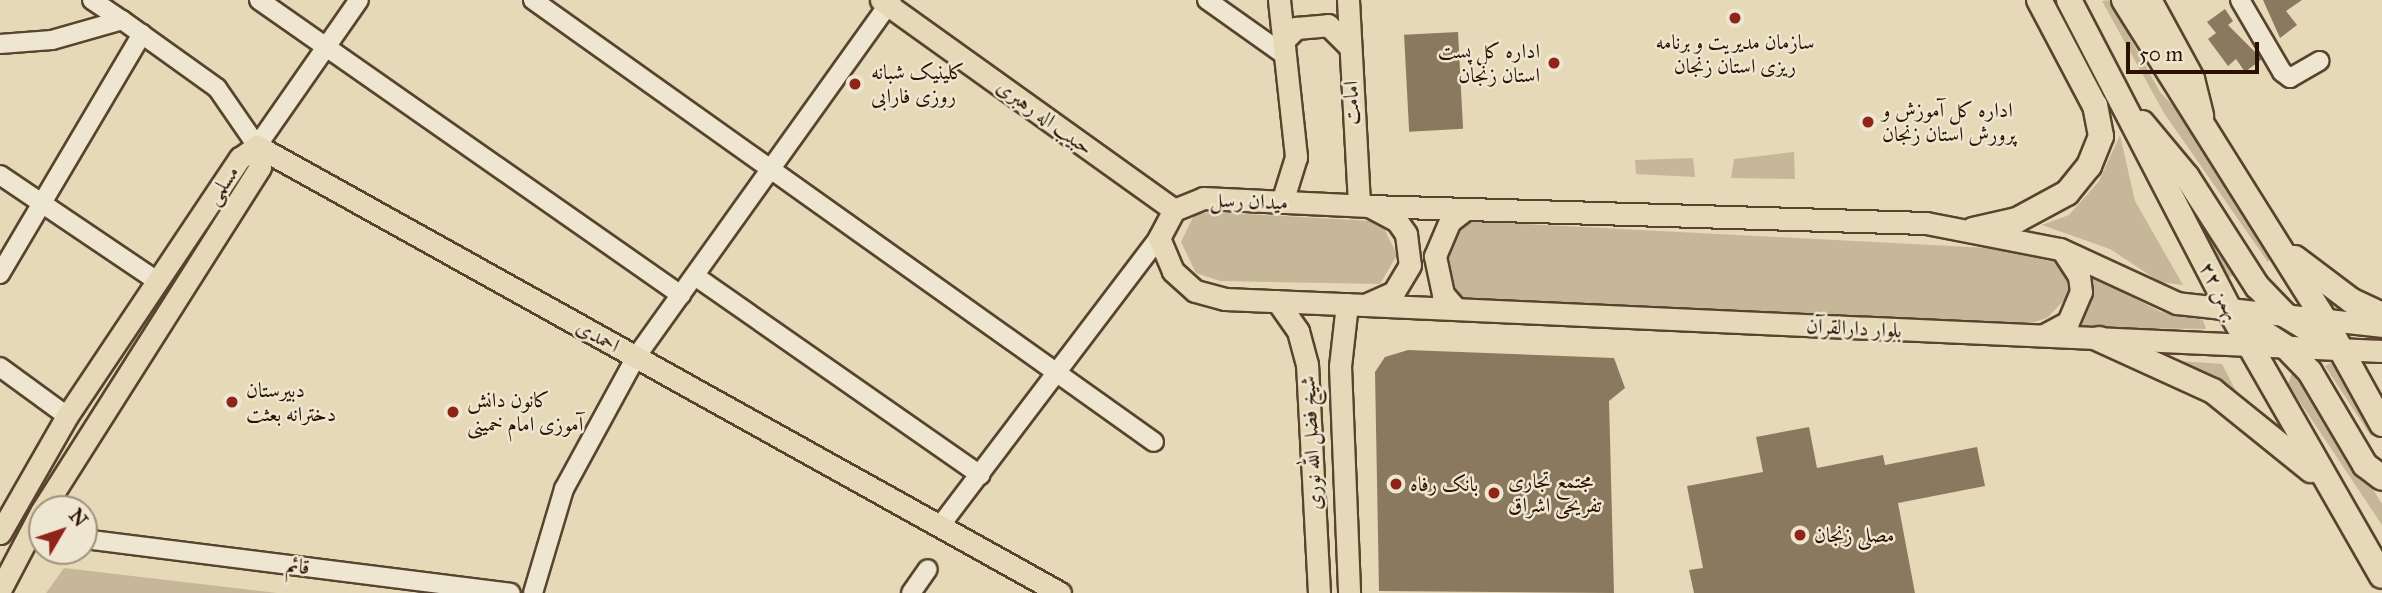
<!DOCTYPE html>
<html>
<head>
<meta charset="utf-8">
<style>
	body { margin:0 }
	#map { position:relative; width:2382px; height:593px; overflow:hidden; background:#e5d9b7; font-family:"IM FELL Great Primer",Amiri,serif }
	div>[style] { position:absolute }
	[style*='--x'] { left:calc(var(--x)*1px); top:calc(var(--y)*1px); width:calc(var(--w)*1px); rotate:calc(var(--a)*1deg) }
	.green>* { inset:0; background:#c5b798 }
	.building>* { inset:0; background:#8b795f; transform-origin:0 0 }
	.roads { filter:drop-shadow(2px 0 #59432e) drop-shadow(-2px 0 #59432e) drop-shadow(0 2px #59432e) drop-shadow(0 -2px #59432e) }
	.minor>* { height:18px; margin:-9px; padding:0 9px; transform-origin:9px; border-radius:9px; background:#eee6d0 }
	.major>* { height:21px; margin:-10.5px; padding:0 10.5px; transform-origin:10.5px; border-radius:10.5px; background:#e5d9b7 }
	.highway>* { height:24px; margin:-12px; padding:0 12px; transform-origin:12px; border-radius:12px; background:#e5d9b7 }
	.dots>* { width:19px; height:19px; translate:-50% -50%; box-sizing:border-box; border:4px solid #eee6d0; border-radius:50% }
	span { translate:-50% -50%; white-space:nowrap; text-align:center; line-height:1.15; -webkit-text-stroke:5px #eee6d0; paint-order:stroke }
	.poi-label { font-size:21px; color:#2a1100 }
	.right { translate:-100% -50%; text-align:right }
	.left { translate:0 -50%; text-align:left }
	.street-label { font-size:21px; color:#2a1100 }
	.north { position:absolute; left:28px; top:495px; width:70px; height:70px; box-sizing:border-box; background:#eee6d0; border:2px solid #a0917d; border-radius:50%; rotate:51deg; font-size:19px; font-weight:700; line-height:28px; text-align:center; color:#2a1100 }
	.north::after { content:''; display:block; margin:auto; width:24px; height:32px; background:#8f2418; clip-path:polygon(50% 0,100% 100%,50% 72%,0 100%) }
	.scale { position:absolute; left:2126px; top:42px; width:133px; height:32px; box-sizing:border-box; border:4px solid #2a1100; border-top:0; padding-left:9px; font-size:21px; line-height:24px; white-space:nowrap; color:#2a1100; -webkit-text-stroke:5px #eee6d0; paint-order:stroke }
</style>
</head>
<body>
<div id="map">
	<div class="green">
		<i style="clip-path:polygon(2109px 0,2160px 92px,2185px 118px,2271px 255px,2268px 262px,2164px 113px,2102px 1px)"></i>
		<i style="clip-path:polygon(2120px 135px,2135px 201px,2183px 285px,2160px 282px,2110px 249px,2042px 225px,2069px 215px,2099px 181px)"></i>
		<i style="clip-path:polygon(1794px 152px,1795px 179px,1731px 178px,1734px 159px)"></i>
		<i style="clip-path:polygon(1693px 158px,1695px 177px,1636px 174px,1635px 160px)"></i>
		<i style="clip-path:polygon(2196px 201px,2240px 273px,2226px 278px,2191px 211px)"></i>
		<i style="clip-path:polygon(1210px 212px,1372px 221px,1383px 226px,1397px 255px,1380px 284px,1220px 281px,1196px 273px,1181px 242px,1194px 215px)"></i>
		<i style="clip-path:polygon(1468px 221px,2027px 250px,2053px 258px,2066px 273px,2070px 294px,2047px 318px,2028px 324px,1459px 299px,1447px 284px,1445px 251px,1457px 227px)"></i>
		<i style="clip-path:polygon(2085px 273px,2161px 312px,2203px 320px,2206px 329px,2069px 327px,2091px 300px)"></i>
		<i style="clip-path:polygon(2178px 361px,2222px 364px,2239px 397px,2207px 375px)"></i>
		<i style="clip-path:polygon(2334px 361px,2375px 433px,2371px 436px,2325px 366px)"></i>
		<i style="clip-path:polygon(2293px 370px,2302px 374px,2382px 504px,2382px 525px,2288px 384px)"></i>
		<i style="clip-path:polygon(64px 568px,277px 593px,46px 593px)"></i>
	</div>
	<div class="building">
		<i style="clip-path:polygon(2263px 0,2302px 0,2286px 11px,2297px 25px,2280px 38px)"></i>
		<i style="clip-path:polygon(2225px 9px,2233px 21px,2228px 25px,2262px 59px,2245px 72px,2236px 59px,2228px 66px,2208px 39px,2216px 33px,2207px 22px)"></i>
		<i style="left:1458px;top:32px;width:97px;height:54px;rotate:87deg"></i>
		<i style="clip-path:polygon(1408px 350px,1614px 358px,1625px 388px,1609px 401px,1614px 593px,1379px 591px,1375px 372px,1385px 357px)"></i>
		<i style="clip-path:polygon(1809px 427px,1817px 468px,1883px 455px,1885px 465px,1977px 447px,1985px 486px,1898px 503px,1915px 593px,1694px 593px,1689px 570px,1703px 568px,1687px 486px,1763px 472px,1756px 437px)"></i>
	</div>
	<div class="roads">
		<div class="minor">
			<i style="--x:92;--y:0;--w:36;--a:34"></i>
			<i style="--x:259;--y:0;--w:515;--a:34.96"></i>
			<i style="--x:533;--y:0;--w:762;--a:35.44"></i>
			<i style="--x:1207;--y:0;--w:97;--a:35.3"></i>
			<i style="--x:2240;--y:0;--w:83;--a:59.7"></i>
			<i style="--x:2282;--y:72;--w:10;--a:37"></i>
			<i style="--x:2290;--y:78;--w:34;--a:-30"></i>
			<i style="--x:0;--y:44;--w:52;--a:-4.4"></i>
			<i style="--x:52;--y:40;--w:73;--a:-15.9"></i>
			<i style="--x:122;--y:20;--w:117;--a:35.6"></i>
			<i style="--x:217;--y:88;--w:70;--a:55.4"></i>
			<i style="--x:257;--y:146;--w:178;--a:-55.1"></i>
			<i style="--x:0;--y:175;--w:189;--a:34"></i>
			<i style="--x:0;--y:274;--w:279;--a:-59.4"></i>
			<i style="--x:695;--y:276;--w:348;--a:34.9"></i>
			<i style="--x:0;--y:367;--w:83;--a:36.2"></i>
			<i style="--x:940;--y:526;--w:362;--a:-52.8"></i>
			<i style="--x:84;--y:539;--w:430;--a:7.2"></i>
			<i style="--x:533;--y:593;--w:109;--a:-73.4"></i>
			<i style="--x:564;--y:489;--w:150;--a:-61.4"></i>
			<i style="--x:636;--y:357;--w:439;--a:-54.4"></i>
			<i style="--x:911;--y:593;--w:29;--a:-55"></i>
		</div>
		<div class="major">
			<i style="--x:881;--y:0;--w:360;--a:35.6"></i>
			<i style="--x:1279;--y:0;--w:158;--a:83.8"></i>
			<i style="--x:1296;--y:157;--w:47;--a:107.3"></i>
			<i style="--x:1348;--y:0;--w:205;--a:86.9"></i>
			<i style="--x:1285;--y:39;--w:16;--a:-45"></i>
			<i style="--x:1296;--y:28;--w:32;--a:-5"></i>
			<i style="--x:1328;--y:25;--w:31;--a:45"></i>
			<i style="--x:257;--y:146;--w:919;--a:29.1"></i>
			<i style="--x:1203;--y:198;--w:166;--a:2.8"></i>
			<i style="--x:1369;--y:206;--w:32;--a:28"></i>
			<i style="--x:1397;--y:221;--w:16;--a:55"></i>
			<i style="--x:1406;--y:234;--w:31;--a:83"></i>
			<i style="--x:1410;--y:265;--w:31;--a:121"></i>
			<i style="--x:1394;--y:292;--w:32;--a:156"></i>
			<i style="--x:1365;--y:305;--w:140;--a:-177.5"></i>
			<i style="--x:1225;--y:299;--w:31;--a:-165"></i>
			<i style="--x:1195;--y:291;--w:30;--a:-138"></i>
			<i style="--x:1173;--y:271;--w:36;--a:-113"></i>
			<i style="--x:1159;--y:238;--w:32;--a:-62"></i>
			<i style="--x:1174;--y:210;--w:31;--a:-22"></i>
			<i style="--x:1369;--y:206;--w:557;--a:1.75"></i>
			<i style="--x:1926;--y:223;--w:136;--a:11"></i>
			<i style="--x:2060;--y:249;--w:129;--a:24.8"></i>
			<i style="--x:2177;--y:303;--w:206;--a:6.4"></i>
			<i style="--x:1277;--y:301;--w:37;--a:55"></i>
			<i style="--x:1298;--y:331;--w:34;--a:75"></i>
			<i style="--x:1307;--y:364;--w:229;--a:87"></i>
			<i style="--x:1347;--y:304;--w:62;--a:96.4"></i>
			<i style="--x:1340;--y:366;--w:227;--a:87.7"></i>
			<i style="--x:1365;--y:305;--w:1018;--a:2.59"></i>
			<i style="--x:1456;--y:309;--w:20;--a:-131"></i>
			<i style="--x:1443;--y:294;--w:39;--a:-102"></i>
			<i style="--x:1435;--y:256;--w:38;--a:-67"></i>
			<i style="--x:1450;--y:221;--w:20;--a:-37"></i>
			<i style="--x:2044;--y:335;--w:27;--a:-28"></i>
			<i style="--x:2068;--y:322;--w:33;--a:-67"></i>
			<i style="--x:2081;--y:292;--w:16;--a:-97"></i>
			<i style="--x:2079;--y:276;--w:30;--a:-123"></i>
			<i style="--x:43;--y:509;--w:405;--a:-57.6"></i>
			<i style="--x:260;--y:167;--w:21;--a:-98"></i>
			<i style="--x:0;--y:533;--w:135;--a:-60.2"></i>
			<i style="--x:67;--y:416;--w:311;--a:-56.2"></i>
			<i style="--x:240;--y:158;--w:21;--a:-35"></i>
			<i style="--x:0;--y:590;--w:90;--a:-62.3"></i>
		</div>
		<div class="highway">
			<i style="--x:2069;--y:0;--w:350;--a:62.6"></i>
			<i style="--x:2230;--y:311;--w:305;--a:60.2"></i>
			<i style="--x:2124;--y:0;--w:377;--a:57.9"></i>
			<i style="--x:2324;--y:319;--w:120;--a:61.1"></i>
			<i style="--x:2149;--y:0;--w:90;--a:61.4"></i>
			<i style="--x:2192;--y:79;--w:38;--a:76"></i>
			<i style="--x:2142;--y:123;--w:70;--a:50.2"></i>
			<i style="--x:2187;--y:177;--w:130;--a:57.3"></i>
			<i style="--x:2257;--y:286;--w:40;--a:46"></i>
			<i style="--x:2285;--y:315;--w:62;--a:31.1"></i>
			<i style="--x:1973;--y:230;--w:45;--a:-12.8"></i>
			<i style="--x:2017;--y:220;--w:57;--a:-28.4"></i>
			<i style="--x:2067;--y:193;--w:35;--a:-51"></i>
			<i style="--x:2089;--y:166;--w:32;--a:-68"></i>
			<i style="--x:2101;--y:136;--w:31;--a:-101"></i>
			<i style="--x:2095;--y:106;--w:120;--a:-117.8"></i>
			<i style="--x:2295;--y:258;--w:71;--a:37"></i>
			<i style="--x:2352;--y:301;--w:33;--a:25"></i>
			<i style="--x:2233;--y:313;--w:64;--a:32.9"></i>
			<i style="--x:2287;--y:348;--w:33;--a:46"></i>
			<i style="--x:2310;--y:372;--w:108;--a:59.4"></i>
			<i style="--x:2365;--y:465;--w:21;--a:37"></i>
			<i style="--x:2099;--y:339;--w:125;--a:24.5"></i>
			<i style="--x:2213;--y:391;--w:126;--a:38.9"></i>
		</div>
	</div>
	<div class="dots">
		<i style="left:1735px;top:18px;background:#8f2418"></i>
		<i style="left:1554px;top:63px;background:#8f2418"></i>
		<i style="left:855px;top:84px;background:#8f2418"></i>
		<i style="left:1868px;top:122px;background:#8f2418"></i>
		<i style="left:232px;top:402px;background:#8f2418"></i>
		<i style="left:453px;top:412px;background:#8f2418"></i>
		<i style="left:1396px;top:484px;background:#8f2418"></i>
		<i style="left:1494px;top:493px;background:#8f2418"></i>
		<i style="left:1800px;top:535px;background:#8f2418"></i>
	</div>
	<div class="poi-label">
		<span style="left:1735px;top:54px">سازمان مدیریت و برنامه<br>ریزی استان زنجان</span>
		<span class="right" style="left:1540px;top:63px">اداره کل پست<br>استان زنجان</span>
		<span class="left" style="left:871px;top:84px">کلینیک شبانه<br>روزی فارابی</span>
		<span class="left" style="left:1882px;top:122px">اداره کل آموزش و<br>پرورش استان زنجان</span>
		<span class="left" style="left:246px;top:402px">دبیرستان<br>دخترانه بعثت</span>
		<span class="left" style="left:467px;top:412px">کانون دانش<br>آموزی امام خمینی</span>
		<span class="left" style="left:1508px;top:493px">مجتمع تجاری<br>تفریحی اشراق</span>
		<span class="left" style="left:1410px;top:484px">بانک رفاه</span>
		<span class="left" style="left:1814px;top:535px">مصلی زنجان</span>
	</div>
	<div class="street-label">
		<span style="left:1351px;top:103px;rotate:-91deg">امامت</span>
		<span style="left:1045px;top:117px;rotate:36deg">حبیب اله رهبری</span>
		<span style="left:222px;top:185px;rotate:-56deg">مسلمی</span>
		<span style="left:1249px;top:201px;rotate:2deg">میدان رسل</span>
		<span style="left:2220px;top:291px;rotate:62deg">۲۲ بهمن</span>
		<span style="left:1854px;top:328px;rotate:3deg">بلوار دارالقرآن</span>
		<span style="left:598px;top:336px;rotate:29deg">احمدی</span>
		<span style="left:1311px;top:443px;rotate:-93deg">شیخ فضل الله نوری</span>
		<span style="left:298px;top:566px;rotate:7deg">قائم</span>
	</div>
	<div class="north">N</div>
	<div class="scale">50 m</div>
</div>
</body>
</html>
